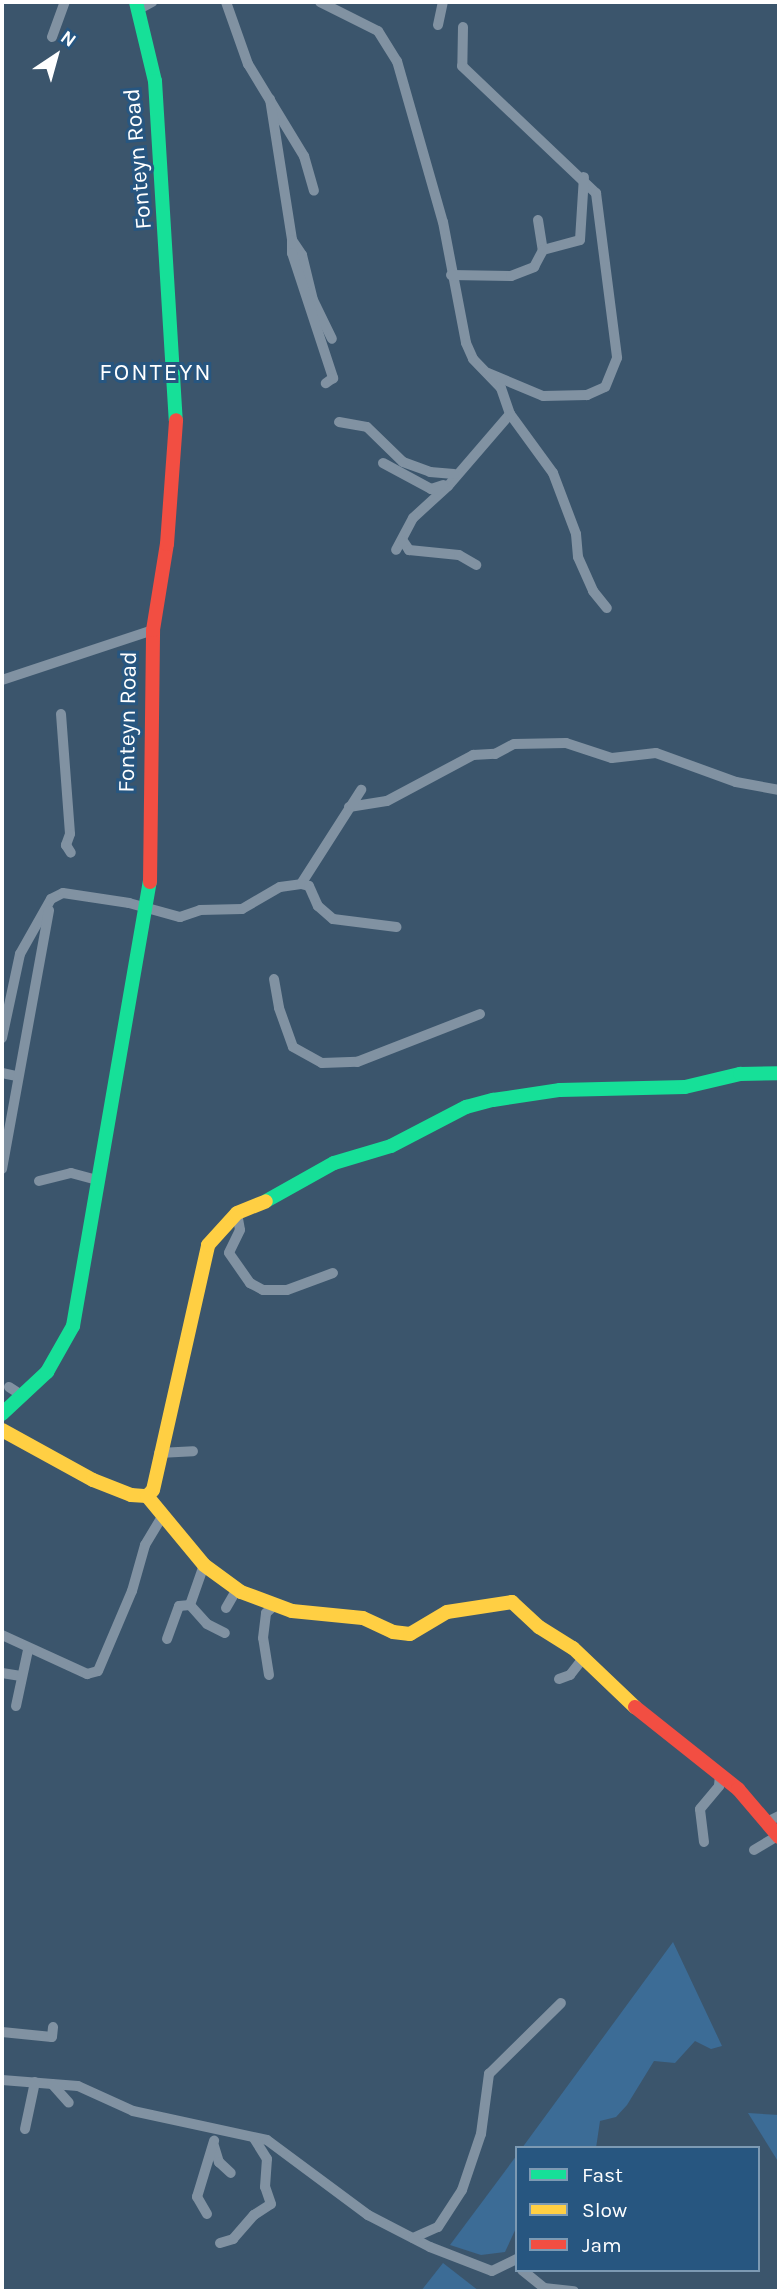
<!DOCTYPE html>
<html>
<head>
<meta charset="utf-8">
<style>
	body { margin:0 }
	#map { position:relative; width:781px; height:2293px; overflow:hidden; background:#3b556c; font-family:Karla,sans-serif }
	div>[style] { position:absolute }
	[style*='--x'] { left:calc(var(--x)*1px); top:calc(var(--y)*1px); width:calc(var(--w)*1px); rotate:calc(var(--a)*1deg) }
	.green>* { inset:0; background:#3c6c96 }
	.street>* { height:10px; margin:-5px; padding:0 5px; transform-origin:5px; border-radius:5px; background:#8192a2 }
	.fast>* { height:14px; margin:-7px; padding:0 7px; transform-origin:7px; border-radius:7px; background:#16e098 }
	.slow>* { height:14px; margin:-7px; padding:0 7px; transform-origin:7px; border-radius:7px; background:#ffcf43 }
	.jam>* { height:14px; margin:-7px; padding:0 7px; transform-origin:7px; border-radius:7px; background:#f24e42 }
	span { translate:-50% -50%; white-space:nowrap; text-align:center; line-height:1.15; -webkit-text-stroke:6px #275680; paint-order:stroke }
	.street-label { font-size:23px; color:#fff }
	.neighbourhood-label { font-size:24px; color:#fff; letter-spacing:2px }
	.frame { position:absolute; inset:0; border:4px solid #fff; pointer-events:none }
	.legend { position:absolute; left:515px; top:2146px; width:245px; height:126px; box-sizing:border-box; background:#275680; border:2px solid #7d9ab3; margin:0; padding:9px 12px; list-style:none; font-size:21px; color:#fff }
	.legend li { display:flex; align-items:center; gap:14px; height:35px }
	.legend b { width:35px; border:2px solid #7d9ab3 }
	.north { position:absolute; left:21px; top:21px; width:70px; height:70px; -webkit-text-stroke:5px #275680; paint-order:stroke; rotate:36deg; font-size:19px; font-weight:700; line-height:28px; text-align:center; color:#fff }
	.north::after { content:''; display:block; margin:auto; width:24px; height:32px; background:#fff; clip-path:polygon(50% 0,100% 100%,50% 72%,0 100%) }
</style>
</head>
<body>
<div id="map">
	<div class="green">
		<i style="clip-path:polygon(673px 1942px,722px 2046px,711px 2049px,695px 2041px,675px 2063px,654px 2061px,627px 2105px,616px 2117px,600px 2121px,596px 2148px,522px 2148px)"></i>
		<i style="clip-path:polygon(748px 2113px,779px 2115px,779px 2163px)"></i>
		<i style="clip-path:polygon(517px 2155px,517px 2226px,505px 2252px,481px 2255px,450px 2245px)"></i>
		<i style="clip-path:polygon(443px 2263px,479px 2291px,421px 2291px)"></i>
	</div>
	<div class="street">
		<i style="--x:226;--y:2;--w:66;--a:70.5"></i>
		<i style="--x:248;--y:64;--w:108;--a:58.7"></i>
		<i style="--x:304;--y:156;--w:36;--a:74"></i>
		<i style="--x:320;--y:2;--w:65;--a:26.6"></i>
		<i style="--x:378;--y:31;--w:36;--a:58"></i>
		<i style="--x:397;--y:61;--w:167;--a:74.1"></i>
		<i style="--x:443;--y:222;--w:123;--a:79.2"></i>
		<i style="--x:466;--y:343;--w:17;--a:66"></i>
		<i style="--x:473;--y:359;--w:40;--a:46"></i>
		<i style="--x:501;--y:388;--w:28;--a:71"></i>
		<i style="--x:510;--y:414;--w:95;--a:130.7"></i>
		<i style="--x:448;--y:486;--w:47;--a:137.6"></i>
		<i style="--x:413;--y:518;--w:36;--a:118"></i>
		<i style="--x:139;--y:9;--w:15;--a:-28"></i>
		<i style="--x:438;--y:25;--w:24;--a:-78"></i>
		<i style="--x:463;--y:27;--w:39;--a:91"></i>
		<i style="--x:462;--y:66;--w:185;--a:43.5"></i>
		<i style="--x:596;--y:193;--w:166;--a:82.7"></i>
		<i style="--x:617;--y:358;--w:31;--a:112"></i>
		<i style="--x:605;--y:387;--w:20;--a:156"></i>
		<i style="--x:587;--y:395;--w:44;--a:178.7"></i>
		<i style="--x:543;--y:396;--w:60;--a:-157.3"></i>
		<i style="--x:52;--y:37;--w:37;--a:-70"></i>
		<i style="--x:270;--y:99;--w:143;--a:81.1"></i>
		<i style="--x:292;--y:240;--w:18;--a:56"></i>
		<i style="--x:302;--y:255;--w:46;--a:76.3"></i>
		<i style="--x:313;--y:300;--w:43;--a:64"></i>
		<i style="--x:538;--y:220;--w:30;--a:81"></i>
		<i style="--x:543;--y:250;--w:38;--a:-15"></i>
		<i style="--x:580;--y:240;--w:63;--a:-86.4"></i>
		<i style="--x:292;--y:240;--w:13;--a:90"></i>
		<i style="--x:292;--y:253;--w:132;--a:71.8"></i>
		<i style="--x:333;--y:378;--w:9;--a:144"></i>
		<i style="--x:451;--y:275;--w:60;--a:1"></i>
		<i style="--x:511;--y:276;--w:25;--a:-21"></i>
		<i style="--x:534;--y:267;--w:19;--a:-62"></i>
		<i style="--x:510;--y:414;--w:73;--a:53.9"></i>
		<i style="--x:553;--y:473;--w:65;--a:69.3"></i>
		<i style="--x:576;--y:534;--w:23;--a:85"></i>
		<i style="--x:578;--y:557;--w:37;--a:66"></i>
		<i style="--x:593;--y:591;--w:22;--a:51"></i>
		<i style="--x:339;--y:422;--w:28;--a:10"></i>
		<i style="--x:367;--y:427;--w:50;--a:44.2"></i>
		<i style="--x:403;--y:462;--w:29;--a:20"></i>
		<i style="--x:430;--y:472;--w:24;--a:5"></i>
		<i style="--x:383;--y:463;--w:55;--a:28.4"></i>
		<i style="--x:431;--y:489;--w:13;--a:-18"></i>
		<i style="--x:403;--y:541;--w:11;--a:56"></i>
		<i style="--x:409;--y:550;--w:50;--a:5.7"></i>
		<i style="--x:459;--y:555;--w:20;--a:30"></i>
		<i style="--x:2;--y:680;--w:159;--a:-18.3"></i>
		<i style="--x:61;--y:714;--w:120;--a:85.7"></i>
		<i style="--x:70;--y:834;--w:12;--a:110"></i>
		<i style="--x:66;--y:845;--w:9;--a:58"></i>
		<i style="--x:349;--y:807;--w:38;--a:-9"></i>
		<i style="--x:387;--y:801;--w:98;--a:-28.1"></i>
		<i style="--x:473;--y:755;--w:22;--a:-3"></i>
		<i style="--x:495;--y:754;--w:21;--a:-28"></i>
		<i style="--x:514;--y:744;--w:52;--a:-1.1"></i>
		<i style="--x:566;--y:743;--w:48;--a:18.1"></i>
		<i style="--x:612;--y:758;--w:44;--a:-6.5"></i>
		<i style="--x:656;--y:753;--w:85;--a:19.9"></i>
		<i style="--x:736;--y:782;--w:44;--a:10.5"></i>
		<i style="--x:301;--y:884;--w:112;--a:-57.4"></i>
		<i style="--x:274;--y:979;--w:29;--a:80"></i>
		<i style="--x:279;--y:1008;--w:41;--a:70.3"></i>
		<i style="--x:293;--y:1047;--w:33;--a:29"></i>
		<i style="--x:322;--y:1063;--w:35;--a:-2"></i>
		<i style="--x:357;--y:1062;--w:132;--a:-21.3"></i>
		<i style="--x:2;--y:1038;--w:86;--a:-77.9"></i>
		<i style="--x:20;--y:954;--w:63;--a:-60.6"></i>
		<i style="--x:51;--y:899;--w:13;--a:-27"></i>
		<i style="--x:63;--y:893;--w:67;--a:8.6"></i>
		<i style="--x:129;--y:903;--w:53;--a:15.4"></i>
		<i style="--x:180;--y:917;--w:21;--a:-19"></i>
		<i style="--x:200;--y:910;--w:42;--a:-1.4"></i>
		<i style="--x:242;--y:909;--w:44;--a:-30.1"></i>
		<i style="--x:280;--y:887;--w:21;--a:-8"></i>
		<i style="--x:301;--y:884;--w:8;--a:14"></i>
		<i style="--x:309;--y:886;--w:22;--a:66"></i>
		<i style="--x:318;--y:906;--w:20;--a:41"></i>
		<i style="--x:333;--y:919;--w:64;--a:7.2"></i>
		<i style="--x:2;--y:1073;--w:14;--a:12"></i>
		<i style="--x:2;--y:1169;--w:263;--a:-79.7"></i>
		<i style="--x:39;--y:1181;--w:33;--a:-14"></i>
		<i style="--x:71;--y:1173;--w:27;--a:15"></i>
		<i style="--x:237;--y:1213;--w:17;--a:80"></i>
		<i style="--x:240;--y:1230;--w:25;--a:116"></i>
		<i style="--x:229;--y:1253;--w:37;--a:55"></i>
		<i style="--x:250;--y:1283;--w:15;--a:28"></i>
		<i style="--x:263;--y:1290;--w:24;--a:0"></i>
		<i style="--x:287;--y:1290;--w:49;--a:-20.3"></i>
		<i style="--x:9;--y:1387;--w:17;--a:33"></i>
		<i style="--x:159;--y:1453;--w:34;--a:-3"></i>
		<i style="--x:204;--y:1565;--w:42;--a:109.3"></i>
		<i style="--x:190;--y:1605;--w:25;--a:48"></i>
		<i style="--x:207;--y:1624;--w:20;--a:27"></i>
		<i style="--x:226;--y:1608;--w:22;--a:-60"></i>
		<i style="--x:2;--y:1635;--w:94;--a:24.6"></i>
		<i style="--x:87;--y:1674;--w:11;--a:-15"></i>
		<i style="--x:98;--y:1671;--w:87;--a:-67"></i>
		<i style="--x:132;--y:1591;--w:48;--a:-74.2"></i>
		<i style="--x:145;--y:1545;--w:35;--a:-59"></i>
		<i style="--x:167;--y:1639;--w:35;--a:-70"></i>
		<i style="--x:179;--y:1606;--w:11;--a:-5"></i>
		<i style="--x:2;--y:1673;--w:19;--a:9"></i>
		<i style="--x:269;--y:1675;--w:37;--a:-99"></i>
		<i style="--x:263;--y:1638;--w:25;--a:-83"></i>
		<i style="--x:266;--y:1613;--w:12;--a:-42"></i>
		<i style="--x:559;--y:1679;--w:12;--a:-20"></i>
		<i style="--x:570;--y:1675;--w:23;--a:-52"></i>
		<i style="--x:16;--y:1706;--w:57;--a:-77.9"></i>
		<i style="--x:767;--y:1822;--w:13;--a:-27"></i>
		<i style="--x:704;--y:1842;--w:33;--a:-97"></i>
		<i style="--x:700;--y:1809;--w:30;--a:-50"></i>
		<i style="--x:719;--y:1786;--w:12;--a:-85"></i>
		<i style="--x:754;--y:1850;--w:21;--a:-31"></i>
		<i style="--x:2;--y:2032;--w:50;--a:5.7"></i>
		<i style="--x:52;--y:2037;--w:10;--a:-84"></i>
		<i style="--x:2;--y:2080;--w:76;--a:4.5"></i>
		<i style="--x:78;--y:2086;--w:60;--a:24.4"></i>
		<i style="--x:133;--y:2111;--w:137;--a:12.2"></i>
		<i style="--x:267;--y:2140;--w:126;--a:36.6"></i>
		<i style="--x:368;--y:2215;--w:70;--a:27.3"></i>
		<i style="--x:430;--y:2247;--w:66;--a:21.2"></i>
		<i style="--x:492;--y:2271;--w:28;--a:-26"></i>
		<i style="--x:52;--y:2084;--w:25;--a:48"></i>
		<i style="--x:25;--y:2129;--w:48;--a:-78"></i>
		<i style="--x:214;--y:2146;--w:17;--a:73"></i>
		<i style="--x:219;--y:2162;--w:16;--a:43"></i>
		<i style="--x:207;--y:2214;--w:20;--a:-120"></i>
		<i style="--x:197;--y:2197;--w:59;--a:-73.1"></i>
		<i style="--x:413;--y:2238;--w:27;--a:-24"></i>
		<i style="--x:438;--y:2227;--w:44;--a:-57"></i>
		<i style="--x:462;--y:2190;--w:59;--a:-71.3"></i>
		<i style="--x:481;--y:2134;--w:61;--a:-82.4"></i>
		<i style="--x:489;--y:2074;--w:101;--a:-44.6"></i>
		<i style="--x:220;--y:2243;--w:14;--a:-17"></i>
		<i style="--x:233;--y:2239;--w:32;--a:-49"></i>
		<i style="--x:254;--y:2215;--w:20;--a:-33"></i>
		<i style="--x:271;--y:2204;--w:18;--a:-109"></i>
		<i style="--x:265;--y:2187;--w:28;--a:-86"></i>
		<i style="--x:267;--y:2159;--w:25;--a:-122"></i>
		<i style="--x:522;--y:2270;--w:28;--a:39"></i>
		<i style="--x:544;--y:2288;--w:30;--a:6"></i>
	</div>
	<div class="fast">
		<i style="--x:136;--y:2;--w:81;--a:76.5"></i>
		<i style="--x:155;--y:81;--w:340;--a:86.5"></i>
		<i style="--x:266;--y:1201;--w:78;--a:-29.2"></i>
		<i style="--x:334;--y:1163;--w:59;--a:-16.6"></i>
		<i style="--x:391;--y:1146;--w:85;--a:-27.5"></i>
		<i style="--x:466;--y:1107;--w:28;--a:-15"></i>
		<i style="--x:493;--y:1100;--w:68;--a:-8.5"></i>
		<i style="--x:560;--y:1090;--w:125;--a:-1.4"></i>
		<i style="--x:685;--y:1087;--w:57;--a:-13.3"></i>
		<i style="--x:740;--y:1074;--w:39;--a:-1"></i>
		<i style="--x:2;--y:1414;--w:62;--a:-43"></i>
		<i style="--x:47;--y:1372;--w:53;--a:-60.5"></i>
		<i style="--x:73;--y:1326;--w:451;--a:-80.2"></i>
	</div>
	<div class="slow">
		<i style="--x:2;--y:1430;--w:104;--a:28.8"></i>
		<i style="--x:93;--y:1480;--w:41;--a:21.5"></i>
		<i style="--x:131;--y:1495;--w:16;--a:4"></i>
		<i style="--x:147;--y:1496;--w:8;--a:-45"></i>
		<i style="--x:153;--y:1490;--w:251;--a:-77.3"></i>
		<i style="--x:208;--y:1245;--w:43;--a:-47.8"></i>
		<i style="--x:237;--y:1213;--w:31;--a:-22"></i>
		<i style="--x:147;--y:1496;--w:89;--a:50.4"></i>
		<i style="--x:204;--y:1565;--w:46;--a:36.1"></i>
		<i style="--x:241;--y:1592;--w:54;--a:20.4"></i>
		<i style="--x:292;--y:1611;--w:71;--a:5.6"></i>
		<i style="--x:363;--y:1618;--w:33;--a:25"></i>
		<i style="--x:393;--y:1632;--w:17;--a:7"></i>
		<i style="--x:410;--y:1634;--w:43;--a:-30.7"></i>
		<i style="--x:447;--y:1612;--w:66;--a:-8.7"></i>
		<i style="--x:512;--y:1602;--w:37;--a:43"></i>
		<i style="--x:539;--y:1627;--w:40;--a:32"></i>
		<i style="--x:573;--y:1648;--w:86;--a:43.6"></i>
	</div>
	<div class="jam">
		<i style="--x:150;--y:882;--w:252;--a:-89.3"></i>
		<i style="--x:153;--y:630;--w:87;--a:-80.8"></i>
		<i style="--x:167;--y:544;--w:124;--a:-85.8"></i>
		<i style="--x:635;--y:1707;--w:132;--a:38.5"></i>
		<i style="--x:738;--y:1789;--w:63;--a:49.5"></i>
	</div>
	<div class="street-label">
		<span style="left:138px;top:159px;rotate:-95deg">Fonteyn Road</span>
		<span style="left:128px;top:722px;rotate:-89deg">Fonteyn Road</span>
	</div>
	<div class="neighbourhood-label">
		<span style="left:156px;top:373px">FONTEYN</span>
	</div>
	<div class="frame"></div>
	<ul class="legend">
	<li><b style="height:9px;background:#16e098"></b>Fast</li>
	<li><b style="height:9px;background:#ffcf43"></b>Slow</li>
	<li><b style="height:9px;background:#f24e42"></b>Jam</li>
	</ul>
	<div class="north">N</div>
</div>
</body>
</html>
